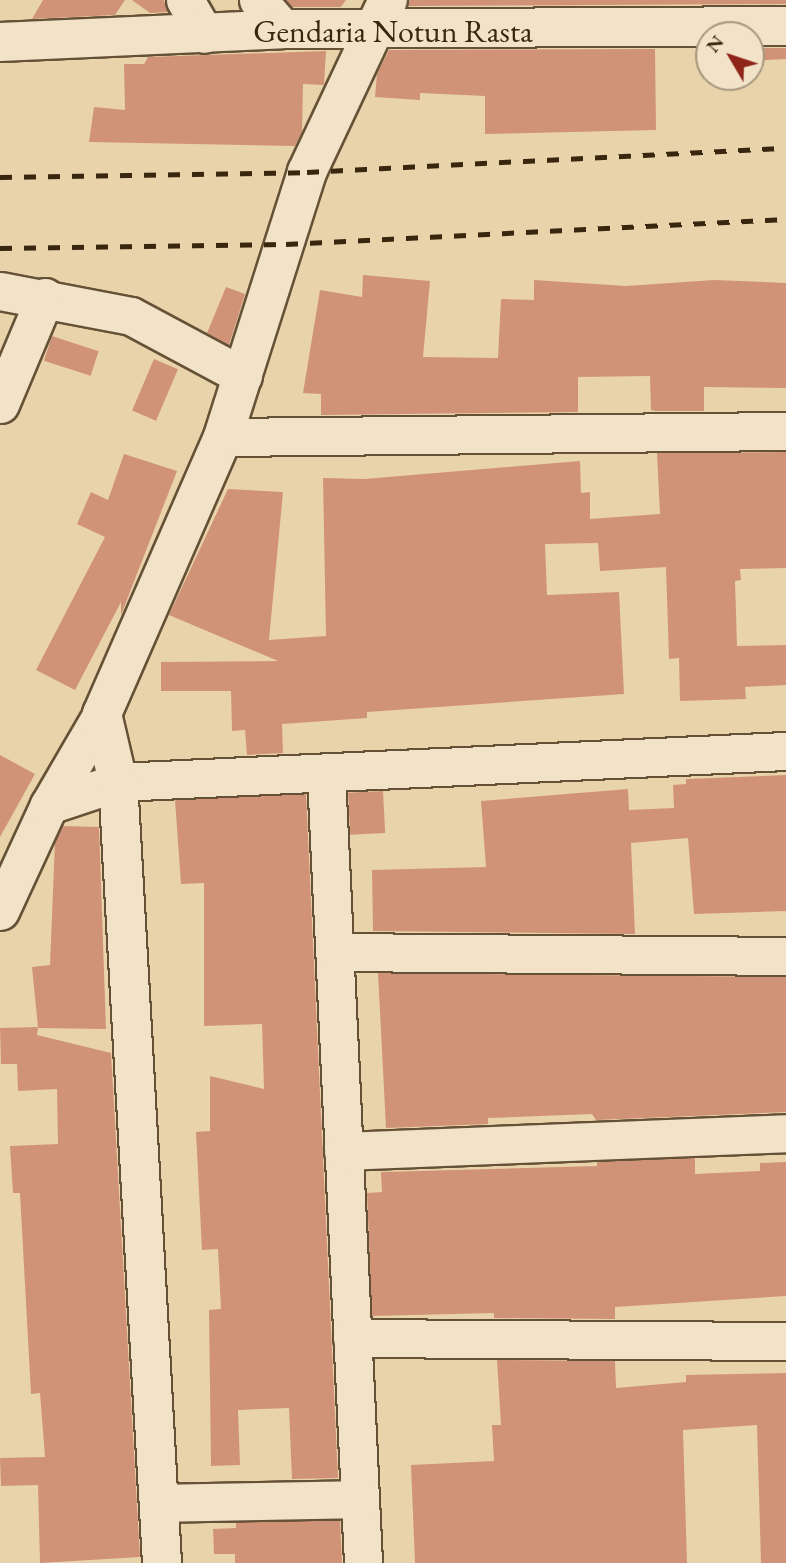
<!DOCTYPE html>
<html>
<head>
<meta charset="utf-8">
<style>
	body { margin:0 }
	#map { position:relative; width:786px; height:1563px; overflow:hidden; background:#e9d3aa; font-family:"EB Garamond",serif }
	div>[style] { position:absolute }
	[style*='--x'] { left:calc(var(--x)*1px); top:calc(var(--y)*1px); width:calc(var(--w)*1px); rotate:calc(var(--a)*1deg) }
	.building>* { inset:0; background:#d19378; transform-origin:0 0 }
	.roads { filter:drop-shadow(2px 0 #655136) drop-shadow(-2px 0 #655136) drop-shadow(0 2px #655136) drop-shadow(0 -2px #655136) }
	.minor>* { height:37px; margin:-18.5px; padding:0 18.5px; transform-origin:18.5px; border-radius:18.5px; background:#f1e2c8 }
	.secondary>* { height:38px; margin:-19px; padding:0 19px; transform-origin:19px; border-radius:19px; background:#f1e2c8 }
	.rail>* { height:5px; margin-top:-2.5px; transform-origin:0; background:repeating-linear-gradient(90deg,#39260f 0 12px,transparent 0 24px) }
	span { translate:-50% -50%; white-space:nowrap; text-align:center; line-height:1.15; -webkit-text-stroke:7px #f1e2c8; paint-order:stroke }
	.street-label { font-size:32px; color:#39260f }
	.north { position:absolute; left:695px; top:21px; width:70px; height:70px; box-sizing:border-box; background:#f1e2c8; border:2px solid #a7977e; border-radius:50%; rotate:309deg; font-size:19px; font-weight:700; line-height:28px; text-align:center; color:#39260f }
	.north::after { content:''; display:block; margin:auto; width:24px; height:32px; background:#8f2418; clip-path:polygon(50% 0,100% 100%,50% 72%,0 100%) }
</style>
</head>
<body>
<div id="map">
	<div class="building">
		<i style="clip-path:polygon(43px 0,125px 0,115px 15px,32px 19px)"></i>
		<i style="clip-path:polygon(132px 0,164px 0,168px 12px,150px 13px)"></i>
		<i style="clip-path:polygon(286px 0,346px 0,341px 7px,292px 7px)"></i>
		<i style="clip-path:polygon(410px 0,786px 0,786px 4px,408px 6px)"></i>
		<i style="clip-path:polygon(751px 48px,786px 48px,786px 59px,751px 61px)"></i>
		<i style="clip-path:polygon(655px 49px,656px 130px,485px 134px,485px 96px,420px 93px,420px 100px,375px 97px,377px 74px,389px 50px)"></i>
		<i style="clip-path:polygon(326px 51px,324px 85px,303px 84px,302px 132px,295px 146px,89px 142px,94px 107px,125px 110px,124px 64px,144px 64px,148px 57px)"></i>
		<i style="clip-path:polygon(363px 275px,430px 281px,423px 357px,498px 358px,501px 299px,534px 300px,534px 280px,626px 286px,714px 280px,786px 283px,786px 388px,704px 387px,704px 411px,656px 411px,651px 410px,650px 376px,578px 377px,578px 412px,321px 415px,321px 394px,303px 393px,320px 290px,362px 297px)"></i>
		<i style="clip-path:polygon(226px 287px,245px 294px,229px 345px,207px 333px)"></i>
		<i style="left:52px;top:336px;width:49px;height:26px;rotate:18deg"></i>
		<i style="left:154px;top:359px;width:26px;height:56px;rotate:23deg"></i>
		<i style="clip-path:polygon(786px 452px,786px 568px,740px 569px,741px 580px,735px 581px,737px 646px,786px 645px,786px 685px,745px 687px,746px 699px,680px 701px,679px 658px,669px 659px,666px 567px,600px 571px,598px 543px,545px 544px,547px 595px,619px 592px,624px 694px,367px 712px,367px 718px,282px 724px,283px 753px,247px 755px,245px 730px,232px 731px,231px 691px,161px 691px,161px 662px,278px 661px,169px 615px,228px 489px,283px 492px,269px 640px,326px 636px,323px 478px,364px 479px,580px 461px,581px 493px,590px 492px,590px 519px,660px 514px,657px 453px)"></i>
		<i style="clip-path:polygon(124px 454px,177px 471px,121px 615px,121px 602px,75px 690px,36px 670px,105px 537px,77px 524px,91px 492px,108px 500px)"></i>
		<i style="clip-path:polygon(0 755px,35px 774px,0 837px)"></i>
		<i style="clip-path:polygon(786px 775px,786px 911px,694px 914px,688px 838px,631px 843px,635px 934px,373px 931px,372px 870px,486px 867px,481px 801px,628px 789px,629px 810px,674px 808px,673px 785px,686px 784px,686px 779px)"></i>
		<i style="left:383px;top:791px;width:42px;height:35px;rotate:87deg"></i>
		<i style="clip-path:polygon(306px 794px,338px 1478px,292px 1479px,289px 1408px,238px 1410px,240px 1465px,211px 1466px,209px 1310px,221px 1309px,218px 1249px,202px 1250px,196px 1132px,210px 1131px,210px 1076px,264px 1089px,262px 1024px,204px 1026px,204px 883px,181px 884px,175px 800px)"></i>
		<i style="clip-path:polygon(62px 826px,99px 827px,106px 1029px,38px 1028px,37px 1035px,111px 1053px,140px 1557px,40px 1563px,38px 1485px,1px 1486px,0 1458px,45px 1457px,40px 1393px,31px 1394px,20px 1193px,13px 1193px,10px 1146px,58px 1144px,57px 1089px,18px 1091px,17px 1064px,1px 1064px,0 1028px,38px 1027px,32px 967px,50px 965px,55px 841px)"></i>
		<i style="clip-path:polygon(378px 973px,786px 977px,786px 1112px,596px 1120px,592px 1114px,488px 1118px,488px 1124px,386px 1128px)"></i>
		<i style="clip-path:polygon(695px 1158px,695px 1174px,760px 1171px,760px 1163px,786px 1162px,786px 1296px,615px 1307px,615px 1319px,494px 1318px,494px 1313px,372px 1316px,367px 1193px,382px 1192px,381px 1172px,597px 1166px,597px 1162px)"></i>
		<i style="clip-path:polygon(497px 1360px,615px 1361px,616px 1388px,686px 1382px,686px 1375px,786px 1373px,786px 1563px,761px 1563px,757px 1425px,683px 1430px,687px 1563px,415px 1563px,411px 1465px,494px 1461px,492px 1425px,501px 1425px)"></i>
		<i style="clip-path:polygon(340px 1520px,342px 1563px,235px 1563px,235px 1554px,214px 1554px,213px 1529px,236px 1528px,236px 1522px)"></i>
	</div>
	<div class="roads">
		<div class="minor">
			<i style="--x:185;--y:0;--w:39;--a:60"></i>
			<i style="--x:258;--y:0;--w:38;--a:49"></i>
			<i style="--x:0;--y:291;--w:133;--a:10.8"></i>
			<i style="--x:131;--y:316;--w:127;--a:28.2"></i>
			<i style="--x:0;--y:404;--w:116;--a:-67.2"></i>
			<i style="--x:223;--y:437;--w:563;--a:-0.61"></i>
			<i style="--x:326;--y:775;--w:789;--a:87.31"></i>
			<i style="--x:49;--y:805;--w:73;--a:-18.4"></i>
			<i style="--x:118;--y:782;--w:669;--a:-2.66"></i>
			<i style="--x:0;--y:911;--w:117;--a:-65.2"></i>
			<i style="--x:49;--y:805;--w:105;--a:-59.8"></i>
			<i style="--x:334;--y:952;--w:452;--a:0.5"></i>
			<i style="--x:343;--y:1151;--w:443;--a:-2.3"></i>
			<i style="--x:352;--y:1338;--w:434;--a:0.4"></i>
			<i style="--x:159;--y:1503;--w:201;--a:-1.1"></i>
		</div>
		<div class="secondary">
			<i style="--x:0;--y:42;--w:283;--a:-2.6"></i>
			<i style="--x:283;--y:29;--w:503;--a:-0.34"></i>
			<i style="--x:162;--y:1563;--w:782;--a:-93.22"></i>
			<i style="--x:118;--y:782;--w:70;--a:-103.2"></i>
			<i style="--x:102;--y:714;--w:302;--a:-66.4"></i>
			<i style="--x:223;--y:437;--w:278;--a:-72.4"></i>
			<i style="--x:307;--y:172;--w:190;--a:-64.8"></i>
		</div>
	</div>
	<div class="rail">
		<i style="--x:0;--y:177;--w:307;--a:-0.9"></i>
		<i style="--x:307;--y:172;--w:480;--a:-2.9"></i>
		<i style="--x:0;--y:248;--w:286;--a:-0.8"></i>
		<i style="--x:286;--y:244;--w:501;--a:-2.86"></i>
	</div>
	<div class="street-label">
		<span style="left:393px;top:31px">Gendaria Notun Rasta</span>
	</div>
	<div class="north">N</div>
</div>
</body>
</html>
